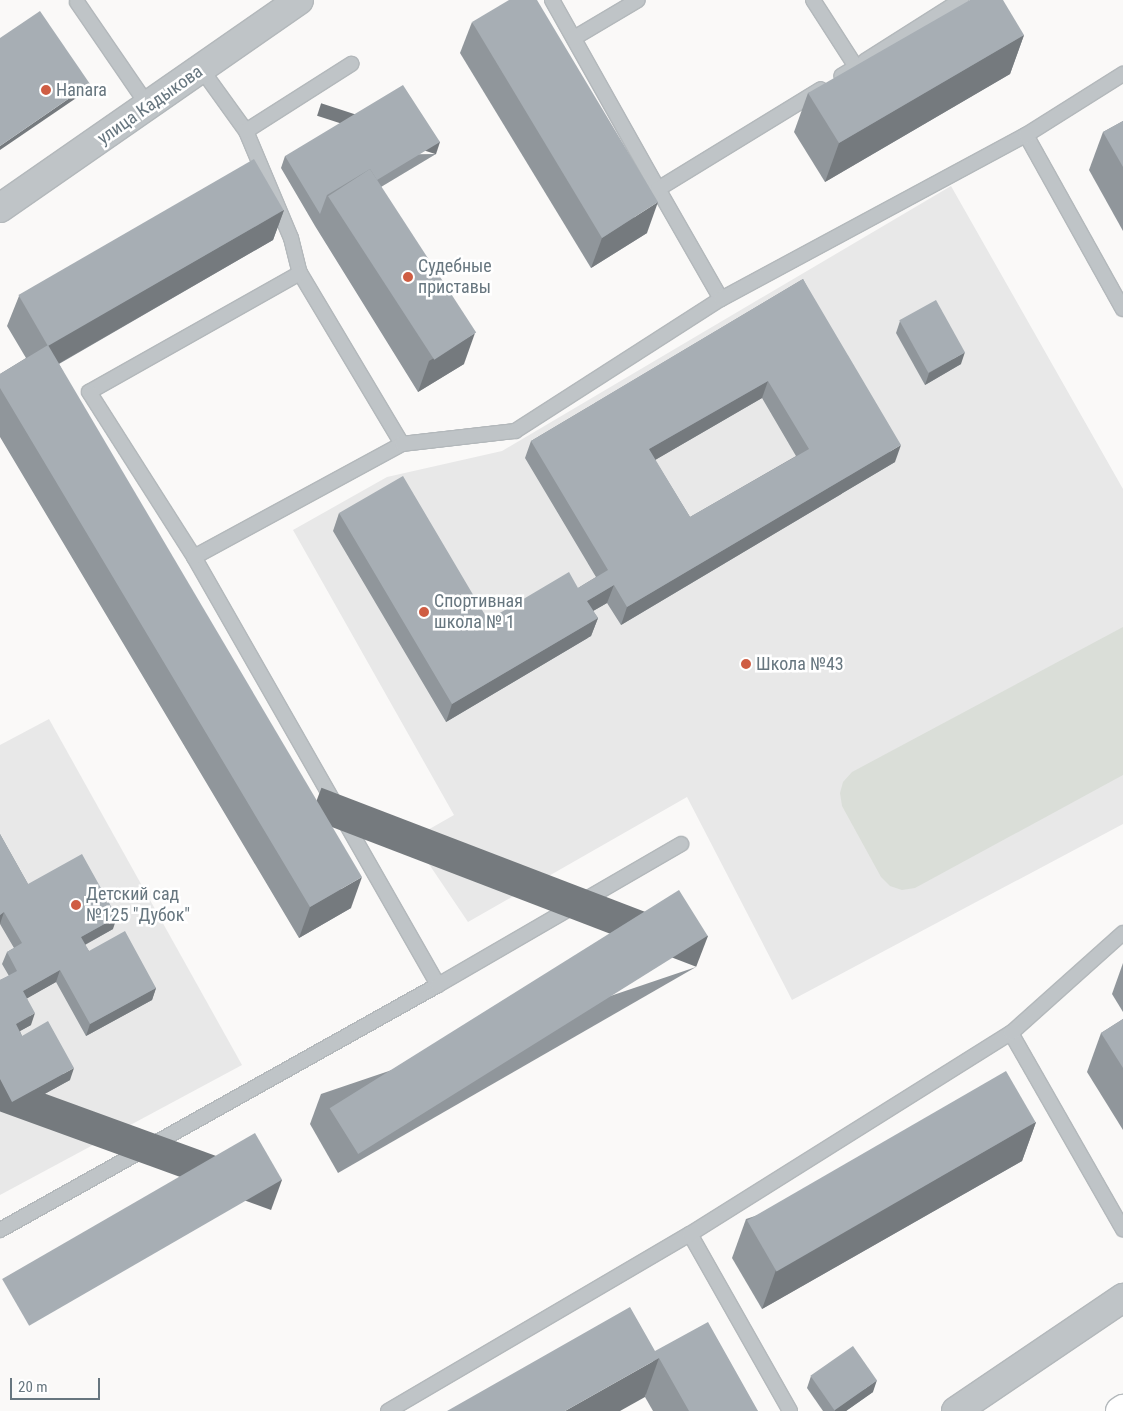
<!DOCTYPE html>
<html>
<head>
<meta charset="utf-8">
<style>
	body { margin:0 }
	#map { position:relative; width:1123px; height:1411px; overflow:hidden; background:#faf9f8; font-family:"Roboto Condensed",sans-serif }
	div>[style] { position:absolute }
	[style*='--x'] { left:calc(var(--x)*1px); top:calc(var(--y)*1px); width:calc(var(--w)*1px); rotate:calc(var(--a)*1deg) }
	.built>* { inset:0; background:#e8e8e8 }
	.green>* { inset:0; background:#daded8 }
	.roads { filter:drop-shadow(1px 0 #b3b8bb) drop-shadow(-1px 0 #b3b8bb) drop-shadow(0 1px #b3b8bb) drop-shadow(0 -1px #b3b8bb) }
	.lane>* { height:14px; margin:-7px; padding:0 7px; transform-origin:7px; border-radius:7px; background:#bfc4c7 }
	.street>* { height:28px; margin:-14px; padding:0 14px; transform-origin:14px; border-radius:14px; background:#bfc4c7 }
	.primary>* { height:28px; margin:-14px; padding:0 14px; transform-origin:14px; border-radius:14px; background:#fff }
	.wall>* { inset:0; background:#90969b }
	.shaded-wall>* { inset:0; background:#757a7e; transform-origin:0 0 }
	.building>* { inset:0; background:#a7aeb4; transform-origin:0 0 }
	.dots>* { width:14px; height:14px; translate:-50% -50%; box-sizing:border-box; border:2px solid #fff; border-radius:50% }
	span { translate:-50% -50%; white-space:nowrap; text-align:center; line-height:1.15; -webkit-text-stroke:5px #fff; paint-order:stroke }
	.poi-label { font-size:18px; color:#67767f }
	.left { translate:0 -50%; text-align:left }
	.street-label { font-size:18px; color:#67767f }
	.scale { position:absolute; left:10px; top:1378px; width:90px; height:22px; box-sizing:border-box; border:2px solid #67767f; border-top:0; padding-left:6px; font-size:15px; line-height:18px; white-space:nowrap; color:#67767f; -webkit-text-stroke:4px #fff; paint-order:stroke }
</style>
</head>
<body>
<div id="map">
	<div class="built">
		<i style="clip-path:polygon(951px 186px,1123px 489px,1123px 824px,792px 1000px,687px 797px,468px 922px,412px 839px,454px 815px,293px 530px,387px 477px,502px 451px)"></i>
		<i style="clip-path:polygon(49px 719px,242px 1065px,0 1195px,0 745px)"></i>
	</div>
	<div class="green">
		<i style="clip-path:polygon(1123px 627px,1123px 775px,915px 888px,902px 890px,890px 886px,881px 877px,842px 806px,840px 793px,843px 782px,852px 772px)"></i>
	</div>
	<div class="roads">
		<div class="lane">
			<i style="--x:552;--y:0;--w:217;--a:60.7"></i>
			<i style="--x:813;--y:0;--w:80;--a:57.3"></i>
			<i style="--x:856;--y:67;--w:17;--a:149"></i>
			<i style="--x:77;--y:2;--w:127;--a:55.6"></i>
			<i style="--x:574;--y:38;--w:74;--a:-30.7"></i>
			<i style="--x:865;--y:61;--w:114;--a:-32.4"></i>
			<i style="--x:202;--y:70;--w:75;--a:54.2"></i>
			<i style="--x:246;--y:131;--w:116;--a:67.2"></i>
			<i style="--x:291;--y:238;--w:36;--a:76"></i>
			<i style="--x:246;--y:131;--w:125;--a:-32.5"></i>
			<i style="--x:1026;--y:135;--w:199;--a:60.9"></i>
			<i style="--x:721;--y:299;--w:127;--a:-119.8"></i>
			<i style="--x:658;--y:189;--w:191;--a:-31.5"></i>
			<i style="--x:402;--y:444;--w:199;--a:-120.8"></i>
			<i style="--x:300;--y:273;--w:242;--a:150.6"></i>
			<i style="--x:89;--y:392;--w:196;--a:57.5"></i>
			<i style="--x:194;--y:557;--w:493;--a:60.3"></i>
			<i style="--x:194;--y:557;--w:237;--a:-28.5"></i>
			<i style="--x:402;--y:444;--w:114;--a:-6.6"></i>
			<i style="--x:515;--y:431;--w:245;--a:-32.7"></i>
			<i style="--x:721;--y:299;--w:346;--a:-28.3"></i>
			<i style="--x:1026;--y:135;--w:115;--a:-32.2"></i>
			<i style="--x:1011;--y:1033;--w:226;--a:60.3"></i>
			<i style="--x:0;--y:1230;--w:502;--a:-29.22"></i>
			<i style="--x:438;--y:985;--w:281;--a:-30.1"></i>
			<i style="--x:690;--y:1234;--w:203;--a:60.5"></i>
			<i style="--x:388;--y:1411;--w:350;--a:-30.4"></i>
			<i style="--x:690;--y:1234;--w:379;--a:-32.1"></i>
			<i style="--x:1011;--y:1033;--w:150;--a:-41.8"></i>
		</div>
		<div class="street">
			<i style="--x:0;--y:208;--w:364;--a:-34.8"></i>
			<i style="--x:956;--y:1411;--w:202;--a:-34.1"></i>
		</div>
		<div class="primary">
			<i style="--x:1120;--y:1411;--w:4;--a:-34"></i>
		</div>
	</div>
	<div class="wall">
		<i style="clip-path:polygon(472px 22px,647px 233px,591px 268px,460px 53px)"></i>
		<i style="clip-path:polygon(1024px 35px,1010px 74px,825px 182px,794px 132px,808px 93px)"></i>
		<i style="clip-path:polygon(1123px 121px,1123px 231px,1089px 170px,1103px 132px)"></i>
		<i style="clip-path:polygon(436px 154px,381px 187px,464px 364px,418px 392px,315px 226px,281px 168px,285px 156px)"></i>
		<i style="clip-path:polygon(284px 210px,273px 240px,59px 364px,351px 908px,299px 938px,0 437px,0 374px,26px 358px,7px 326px,19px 296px)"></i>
		<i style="clip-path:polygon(evenodd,803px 279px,895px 462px,621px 625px,607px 603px,593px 611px,598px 618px,591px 636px,446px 722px,333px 531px,339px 513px,488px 620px,578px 588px,596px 577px,525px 458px,531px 441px,803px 279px,762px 398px,796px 456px,690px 517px,655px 460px,762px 398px)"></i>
		<i style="clip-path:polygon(900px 321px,961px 364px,925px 385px,896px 333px)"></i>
		<i style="clip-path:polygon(0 834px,28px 884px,113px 929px,85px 945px,89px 951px,156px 988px,152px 1000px,86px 1036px,56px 982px,27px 998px,31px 1025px,20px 1031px,22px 1036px,70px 1080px,8px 1114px,0 1099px,0 980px,9px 976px,2px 964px,7px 952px,14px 948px,0 924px)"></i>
		<i style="clip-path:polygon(1123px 963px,1123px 1012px,1112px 994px)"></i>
		<i style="clip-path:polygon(696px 967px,338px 1173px,310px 1124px,321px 1094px)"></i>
		<i style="clip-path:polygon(1123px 1019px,1123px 1130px,1087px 1072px,1101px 1033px)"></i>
		<i style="clip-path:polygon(1036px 1122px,1022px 1161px,762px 1309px,732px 1258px,746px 1219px)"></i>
		<i style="clip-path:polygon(655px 1351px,758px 1411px,653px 1411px,645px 1397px)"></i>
		<i style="clip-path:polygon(811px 1376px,873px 1392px,846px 1411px,823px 1411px,807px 1388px)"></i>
	</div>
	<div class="shaded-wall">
		<i style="clip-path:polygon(1024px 35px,1010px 74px,825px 182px,839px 143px)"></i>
		<i style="clip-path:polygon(90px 84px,88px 90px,0 150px,0 146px)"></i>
		<i style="left:440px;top:142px;width:13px;height:125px;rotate:108deg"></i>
		<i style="clip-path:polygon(658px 202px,647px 233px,591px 268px,602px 238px)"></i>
		<i style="clip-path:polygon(284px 210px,273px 240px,37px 376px,48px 345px)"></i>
		<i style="clip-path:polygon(475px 333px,464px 364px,418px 392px,429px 361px)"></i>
		<i style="clip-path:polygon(965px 352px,961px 364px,925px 385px,929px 373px)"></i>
		<i style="clip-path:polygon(768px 381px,762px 398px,643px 467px,649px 449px)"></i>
		<i style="clip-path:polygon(901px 445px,895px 462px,621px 625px,627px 607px)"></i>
		<i style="clip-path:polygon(614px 585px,607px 603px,581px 618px,587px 601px)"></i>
		<i style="clip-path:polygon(598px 618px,591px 636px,446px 722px,452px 704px)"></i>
		<i style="clip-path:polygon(362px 877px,351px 908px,299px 938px,310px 907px)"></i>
		<i style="clip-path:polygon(4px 912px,0 924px,0 915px)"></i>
		<i style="clip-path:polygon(117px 917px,113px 929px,77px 949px,81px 937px)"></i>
		<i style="left:708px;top:936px;width:33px;height:414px;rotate:111deg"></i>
		<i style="clip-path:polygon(60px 970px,56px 982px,19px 1003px,23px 991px)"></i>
		<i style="clip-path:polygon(156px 988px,152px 1000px,86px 1036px,90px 1024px)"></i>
		<i style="clip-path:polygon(35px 1013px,31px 1025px,11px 1036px,16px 1024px)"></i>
		<i style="clip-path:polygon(74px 1068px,70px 1080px,8px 1114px,12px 1102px)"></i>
		<i style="clip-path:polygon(1036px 1122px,1022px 1161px,762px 1309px,776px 1270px)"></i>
		<i style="left:282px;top:1180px;width:32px;height:323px;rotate:110deg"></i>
		<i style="clip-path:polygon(659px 1358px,645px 1397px,620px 1411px,565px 1411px)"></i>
		<i style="clip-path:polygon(877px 1380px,873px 1392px,846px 1411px,835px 1411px,835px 1410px)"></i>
	</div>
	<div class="building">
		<i style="clip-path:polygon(509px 0,537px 0,658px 202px,602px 238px,472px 22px)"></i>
		<i style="clip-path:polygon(970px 0,1003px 0,1024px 35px,839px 143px,808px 93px)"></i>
		<i style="clip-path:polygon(40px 11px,90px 84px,0 146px,0 38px)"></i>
		<i style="clip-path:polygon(403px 85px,440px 142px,377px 180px,370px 169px,327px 195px,320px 214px,285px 156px)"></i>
		<i style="clip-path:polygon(1123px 121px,1123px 167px,1103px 132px)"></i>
		<i style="left:254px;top:159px;width:59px;height:272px;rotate:60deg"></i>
		<i style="left:370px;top:169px;width:195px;height:50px;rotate:57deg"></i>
		<i style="clip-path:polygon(evenodd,803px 279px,901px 445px,627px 607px,614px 585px,587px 601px,598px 618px,452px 704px,339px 513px,403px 476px,488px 620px,569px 572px,578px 588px,608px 570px,531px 441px,803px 279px,768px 381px,809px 449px,690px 517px,649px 449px,768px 381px)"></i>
		<i style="left:936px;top:300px;width:60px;height:42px;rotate:61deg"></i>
		<i style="clip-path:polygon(48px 345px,362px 877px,310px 907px,0 388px,0 374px)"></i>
		<i style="clip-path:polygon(0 834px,28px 884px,82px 854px,117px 917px,81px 937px,89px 951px,125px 931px,156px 988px,90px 1024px,60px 970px,23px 991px,35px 1013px,16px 1024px,22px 1036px,48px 1021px,74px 1068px,12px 1102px,0 1079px,0 980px,17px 971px,7px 952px,22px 943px,4px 912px,0 915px)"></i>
		<i style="left:679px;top:890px;width:54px;height:412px;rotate:58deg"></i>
		<i style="clip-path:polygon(1123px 1019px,1123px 1068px,1101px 1033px)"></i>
		<i style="left:1006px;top:1071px;width:59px;height:299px;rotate:60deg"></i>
		<i style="left:255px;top:1133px;width:54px;height:292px;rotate:60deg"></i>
		<i style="clip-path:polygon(630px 1307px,655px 1351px,708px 1322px,758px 1411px,689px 1411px,659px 1358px,565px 1411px,447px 1411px)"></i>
		<i style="left:853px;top:1346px;width:42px;height:52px;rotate:55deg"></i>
	</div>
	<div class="dots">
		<i style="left:46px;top:90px;background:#cf5d43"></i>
		<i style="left:408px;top:277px;background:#cf5d43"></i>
		<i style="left:424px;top:612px;background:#cf5d43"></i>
		<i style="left:746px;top:664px;background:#cf5d43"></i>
		<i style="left:76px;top:905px;background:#cf5d43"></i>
	</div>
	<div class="poi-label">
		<span class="left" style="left:56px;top:90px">Hanara</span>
		<span class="left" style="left:418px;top:277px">Судебные<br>приставы</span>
		<span class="left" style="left:434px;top:612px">Спортивная<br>школа № 1</span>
		<span class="left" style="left:756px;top:664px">Школа №43</span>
		<span class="left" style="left:86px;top:905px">Детский сад<br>№125 "Дубок"</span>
	</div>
	<div class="street-label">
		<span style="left:150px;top:105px;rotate:-35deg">улица Кадыкова</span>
	</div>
	<div class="scale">20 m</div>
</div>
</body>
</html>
